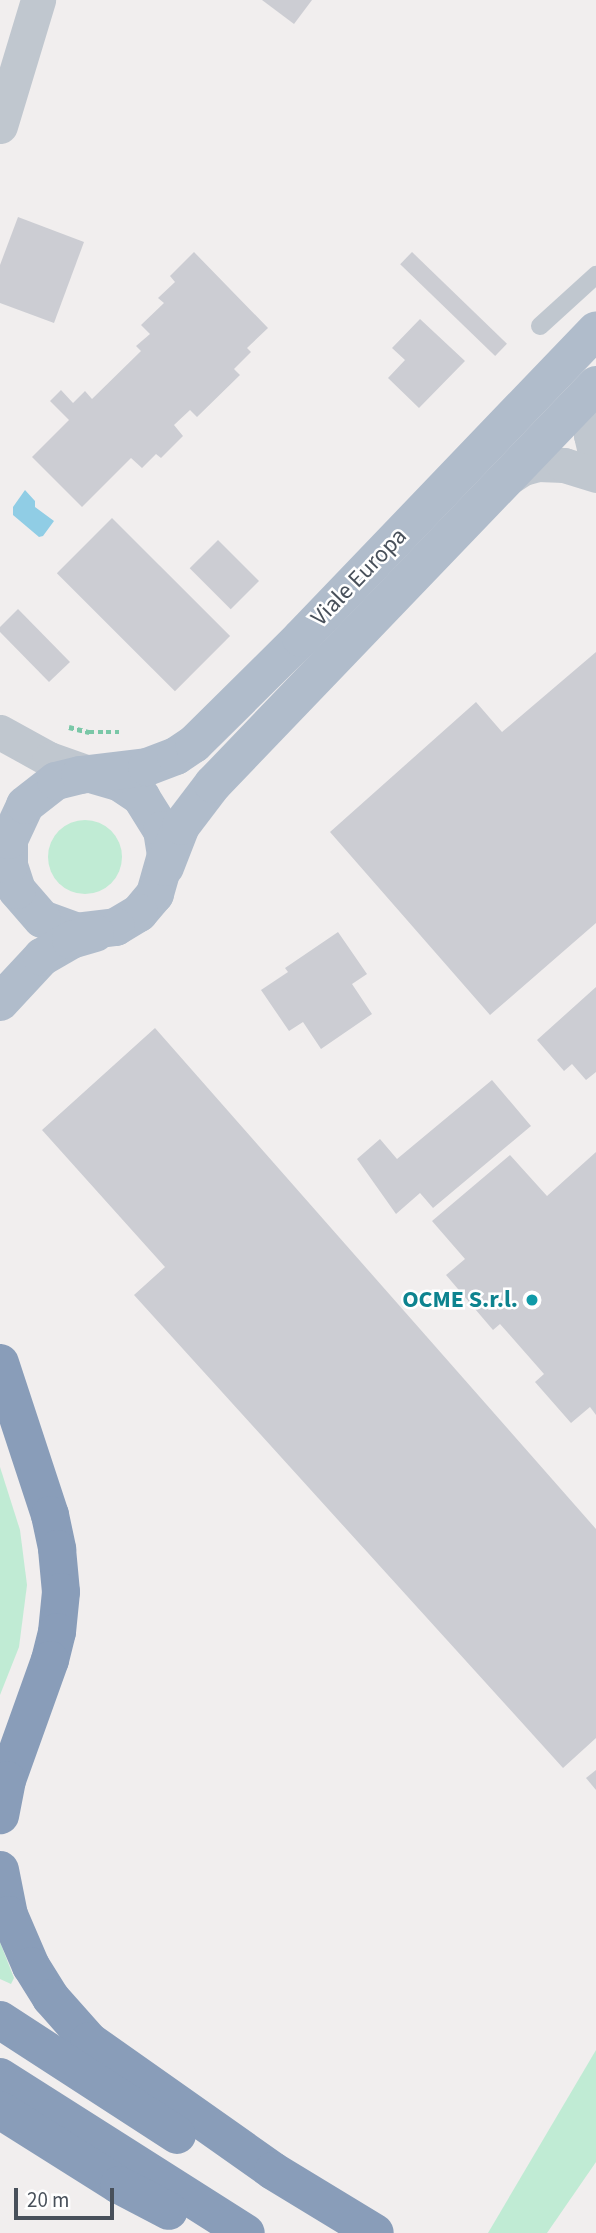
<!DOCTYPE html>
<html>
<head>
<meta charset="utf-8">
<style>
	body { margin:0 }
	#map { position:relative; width:596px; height:2233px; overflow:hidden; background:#f1eeee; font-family:"Source Sans 3",sans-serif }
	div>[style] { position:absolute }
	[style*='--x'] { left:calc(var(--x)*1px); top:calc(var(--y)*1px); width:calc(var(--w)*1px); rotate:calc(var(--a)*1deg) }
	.green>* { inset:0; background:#c0ebd4 }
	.round { border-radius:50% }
	.water>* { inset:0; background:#90cde5 }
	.building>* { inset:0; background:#cccdd3; transform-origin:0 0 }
	.path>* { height:4.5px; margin-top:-2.25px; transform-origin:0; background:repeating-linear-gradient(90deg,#7ac7a7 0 5px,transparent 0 8.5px) }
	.lane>* { height:18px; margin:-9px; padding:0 9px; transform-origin:9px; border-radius:9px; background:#c0c7cf }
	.street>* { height:35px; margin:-17.5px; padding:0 17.5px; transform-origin:17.5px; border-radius:17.5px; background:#c0c7cf }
	.primary>* { height:38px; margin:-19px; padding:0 19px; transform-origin:19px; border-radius:19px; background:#b0bccb }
	.highway>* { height:38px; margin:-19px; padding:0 19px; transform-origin:19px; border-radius:19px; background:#899db9 }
	.dots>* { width:19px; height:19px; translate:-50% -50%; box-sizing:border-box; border:4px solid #fff; border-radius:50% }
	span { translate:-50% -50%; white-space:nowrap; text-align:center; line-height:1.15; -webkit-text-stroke:5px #fff; paint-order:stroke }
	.street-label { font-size:24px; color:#48505a }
	.culture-label { font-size:24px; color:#0d838f; font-weight:700 }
	.right { translate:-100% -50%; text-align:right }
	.scale { position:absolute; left:14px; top:2188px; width:100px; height:32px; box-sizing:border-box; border:4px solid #48505a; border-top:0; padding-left:9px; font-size:21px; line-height:24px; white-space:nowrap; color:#48505a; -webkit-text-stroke:5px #fff; paint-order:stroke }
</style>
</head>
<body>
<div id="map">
	<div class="green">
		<i class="round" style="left:48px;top:820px;width:74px;height:74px"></i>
		<i style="clip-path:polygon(0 1467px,20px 1530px,27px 1585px,19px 1647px,0 1695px)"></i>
		<i style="clip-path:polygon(0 1942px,14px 1978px,11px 1984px,0 1979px)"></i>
		<i style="clip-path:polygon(596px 2050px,596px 2162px,547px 2233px,488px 2233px)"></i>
	</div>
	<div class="water">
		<i style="clip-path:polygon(25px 490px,35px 501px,35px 507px,54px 521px,43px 536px,39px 537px,13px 515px,13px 507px)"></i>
	</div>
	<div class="building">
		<i style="clip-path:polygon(262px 0,312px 0,294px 24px)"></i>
		<i style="clip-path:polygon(18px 217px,84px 242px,54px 323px,0 303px,0 265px)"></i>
		<i style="clip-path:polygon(194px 252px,268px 328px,247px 348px,251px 352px,234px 369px,240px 375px,197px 417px,190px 410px,174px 425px,183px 436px,161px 458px,156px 454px,142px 468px,131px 458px,82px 507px,32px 457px,69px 420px,50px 401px,61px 390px,73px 403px,85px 391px,92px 399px,141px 351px,136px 346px,150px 334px,141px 325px,164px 303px,158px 298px,175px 282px,170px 276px)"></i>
		<i style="left:412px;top:252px;width:132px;height:17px;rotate:44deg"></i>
		<i style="clip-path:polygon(420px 319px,465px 361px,419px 408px,388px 378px,405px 360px,392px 348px)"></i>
		<i style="left:112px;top:518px;width:167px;height:78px;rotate:45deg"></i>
		<i style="left:218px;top:540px;width:58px;height:40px;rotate:45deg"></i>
		<i style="clip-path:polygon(18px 609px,70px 662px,49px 682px,0 632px,0 627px)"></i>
		<i style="clip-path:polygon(596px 652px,596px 923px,490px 1015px,330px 832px,476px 702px,502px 732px)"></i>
		<i style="clip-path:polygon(338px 932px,367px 974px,352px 984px,372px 1014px,321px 1049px,303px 1022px,289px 1031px,261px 990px,288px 972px,285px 968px)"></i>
		<i style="clip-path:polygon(596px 987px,596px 1072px,586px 1080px,572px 1064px,564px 1071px,537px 1040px)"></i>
		<i style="clip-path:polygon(155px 1028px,596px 1529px,596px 1738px,563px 1768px,134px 1295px,165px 1267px,42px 1130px)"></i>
		<i style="clip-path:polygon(492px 1080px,531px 1126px,433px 1208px,420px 1193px,396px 1214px,357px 1159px,380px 1139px,397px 1159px)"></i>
		<i style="clip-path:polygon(596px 1152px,596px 1415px,590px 1407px,571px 1423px,535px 1382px,544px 1374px,500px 1324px,493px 1330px,446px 1275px,465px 1259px,432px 1221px,510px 1155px,547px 1196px)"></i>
		<i style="clip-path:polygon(596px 1770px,596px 1790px,586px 1778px)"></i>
	</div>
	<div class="path">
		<i style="--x:69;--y:727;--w:21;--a:14"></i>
		<i style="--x:89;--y:732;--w:30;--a:0"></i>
	</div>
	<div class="lane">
		<i style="--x:540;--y:326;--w:76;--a:-42.3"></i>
	</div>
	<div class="street">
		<i style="--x:0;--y:126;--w:132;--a:-73.2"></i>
		<i style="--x:596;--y:395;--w:18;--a:106"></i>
		<i style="--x:591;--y:412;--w:23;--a:90"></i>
		<i style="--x:591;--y:435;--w:22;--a:77"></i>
		<i style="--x:506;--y:479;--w:20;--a:-33"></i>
		<i style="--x:523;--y:468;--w:16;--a:-15"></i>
		<i style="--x:538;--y:464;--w:26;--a:2"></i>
		<i style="--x:564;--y:465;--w:34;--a:17"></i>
		<i style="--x:0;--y:732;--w:56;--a:28.9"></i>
		<i style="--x:49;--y:759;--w:48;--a:19.6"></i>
	</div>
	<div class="primary">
		<i style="--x:94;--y:775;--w:26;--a:16"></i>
		<i style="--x:119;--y:782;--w:27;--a:34"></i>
		<i style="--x:141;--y:797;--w:39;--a:58"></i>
		<i style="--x:162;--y:830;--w:25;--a:81"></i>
		<i style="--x:166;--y:855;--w:41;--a:105.8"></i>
		<i style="--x:155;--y:894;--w:25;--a:130"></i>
		<i style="--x:139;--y:913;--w:27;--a:149"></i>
		<i style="--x:116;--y:927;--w:38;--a:173"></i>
		<i style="--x:78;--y:932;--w:38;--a:-160"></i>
		<i style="--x:42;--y:919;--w:38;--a:-131"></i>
		<i style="--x:17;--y:890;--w:26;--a:-108"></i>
		<i style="--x:9;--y:865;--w:25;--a:-90"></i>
		<i style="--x:9;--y:840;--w:38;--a:-65"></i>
		<i style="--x:25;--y:805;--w:39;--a:-38"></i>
		<i style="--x:56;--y:781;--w:25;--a:-14"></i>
		<i style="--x:80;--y:775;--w:67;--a:-6.8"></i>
		<i style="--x:147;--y:767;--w:31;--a:-21"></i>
		<i style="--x:176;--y:756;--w:22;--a:-34"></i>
		<i style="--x:194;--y:744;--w:151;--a:-44.7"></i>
		<i style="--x:301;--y:638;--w:426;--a:-46.2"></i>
		<i style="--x:165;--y:867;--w:44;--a:-68.7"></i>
		<i style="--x:181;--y:826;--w:53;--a:-52.7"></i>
		<i style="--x:213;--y:784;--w:553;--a:-46.17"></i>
		<i style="--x:0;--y:1002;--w:62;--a:-47"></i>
		<i style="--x:42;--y:957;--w:34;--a:-30"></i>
		<i style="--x:71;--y:940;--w:25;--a:-16"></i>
	</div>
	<div class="highway">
		<i style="--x:0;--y:1363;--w:160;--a:71.8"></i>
		<i style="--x:50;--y:1515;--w:35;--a:78"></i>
		<i style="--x:57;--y:1549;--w:43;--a:84.7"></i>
		<i style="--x:61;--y:1592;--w:40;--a:95.7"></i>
		<i style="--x:57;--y:1632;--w:29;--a:104"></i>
		<i style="--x:50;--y:1660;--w:127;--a:109.7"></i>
		<i style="--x:7;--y:1780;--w:36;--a:101"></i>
		<i style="--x:0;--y:1870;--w:46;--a:78.7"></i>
		<i style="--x:9;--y:1915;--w:56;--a:66.7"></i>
		<i style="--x:31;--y:1966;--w:38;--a:58"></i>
		<i style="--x:51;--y:1998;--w:57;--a:48.5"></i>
		<i style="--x:89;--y:2041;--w:225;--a:35.2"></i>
		<i style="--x:273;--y:2171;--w:119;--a:31.3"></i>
		<i style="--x:0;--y:2020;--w:211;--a:33"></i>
		<i style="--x:0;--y:2077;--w:291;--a:32.4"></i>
		<i style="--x:0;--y:2110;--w:141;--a:32.2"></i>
		<i style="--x:119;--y:2185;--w:56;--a:27.5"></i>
	</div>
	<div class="dots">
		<i style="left:532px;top:1300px;background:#0f9aa8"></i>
	</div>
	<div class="street-label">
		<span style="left:359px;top:577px;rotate:-46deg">Viale Europa</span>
	</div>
	<div class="culture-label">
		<span class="right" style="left:518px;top:1300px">OCME S.r.l.</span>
	</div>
	<div class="scale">20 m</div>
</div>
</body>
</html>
